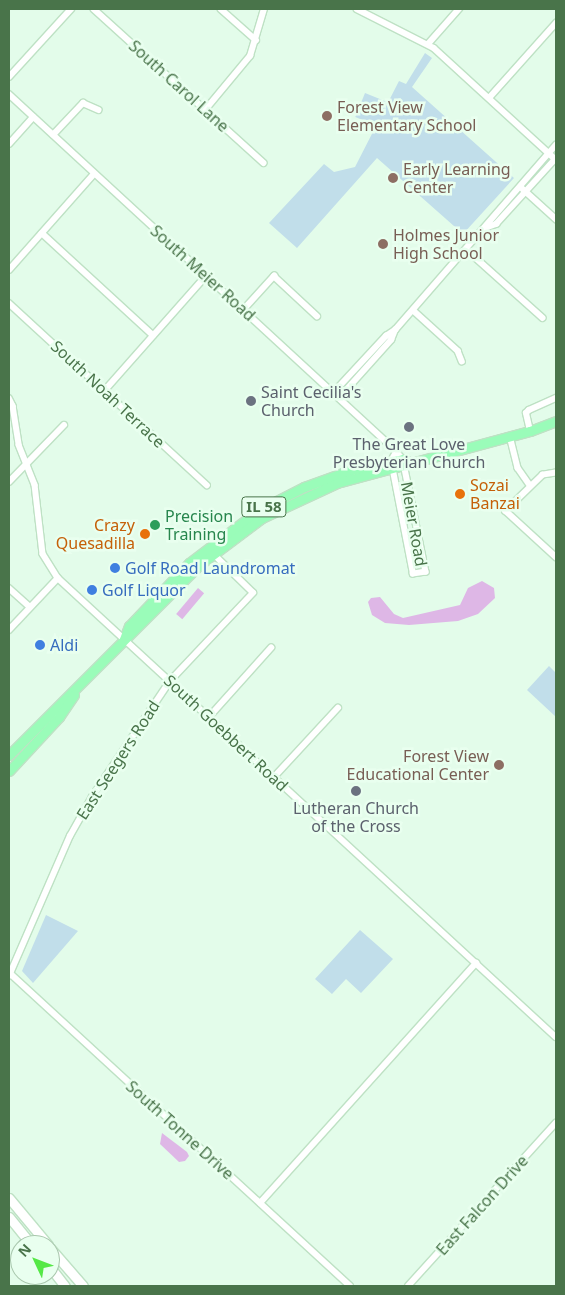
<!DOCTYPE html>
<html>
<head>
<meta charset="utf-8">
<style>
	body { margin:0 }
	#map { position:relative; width:565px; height:1295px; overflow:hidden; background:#e3fcea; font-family:"Noto Sans",sans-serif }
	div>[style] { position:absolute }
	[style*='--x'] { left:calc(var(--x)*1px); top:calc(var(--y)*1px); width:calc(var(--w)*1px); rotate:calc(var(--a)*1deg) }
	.green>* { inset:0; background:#c1deea; transform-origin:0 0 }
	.water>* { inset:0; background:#deb7e6; transform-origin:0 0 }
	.roads { filter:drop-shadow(1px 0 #bee1c4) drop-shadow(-1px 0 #bee1c4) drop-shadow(0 1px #bee1c4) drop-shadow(0 -1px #bee1c4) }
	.minor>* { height:5.5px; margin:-2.75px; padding:0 2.75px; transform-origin:2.75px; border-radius:2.75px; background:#fff }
	.secondary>* { height:9px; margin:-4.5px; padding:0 4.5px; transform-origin:4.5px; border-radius:4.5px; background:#fff }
	.primary>* { height:9px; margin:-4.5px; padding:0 4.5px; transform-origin:4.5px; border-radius:4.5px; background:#9afcb9 }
	.dots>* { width:14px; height:14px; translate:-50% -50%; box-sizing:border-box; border:2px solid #e9ffef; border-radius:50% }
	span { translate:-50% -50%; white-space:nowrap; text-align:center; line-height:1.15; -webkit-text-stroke:5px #e9ffef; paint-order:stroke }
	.shield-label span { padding:1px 4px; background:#e9ffef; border:1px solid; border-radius:4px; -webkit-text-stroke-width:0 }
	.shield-label { font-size:15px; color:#49744a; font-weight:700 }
	.street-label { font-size:16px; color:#49744a }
	.education-label { font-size:16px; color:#785e54 }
	.left { translate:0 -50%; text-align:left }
	.right { translate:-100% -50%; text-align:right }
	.worship-label { font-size:16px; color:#5b616d }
	.food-label { font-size:16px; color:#c56008 }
	.leisure-label { font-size:16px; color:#27864d }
	.shop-label { font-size:16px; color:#366cbe }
	.frame { position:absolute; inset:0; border:10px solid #49744a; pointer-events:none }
	.north { position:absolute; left:10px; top:1235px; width:50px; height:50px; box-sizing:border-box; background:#e9ffef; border:1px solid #a9c7ad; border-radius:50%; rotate:313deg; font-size:14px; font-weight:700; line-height:20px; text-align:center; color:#49744a }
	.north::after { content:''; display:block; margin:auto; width:18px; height:22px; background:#55e846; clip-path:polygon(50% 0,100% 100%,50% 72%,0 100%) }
</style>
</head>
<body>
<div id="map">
	<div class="green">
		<i style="clip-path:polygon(425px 53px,432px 58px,412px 87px,514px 178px,463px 234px,377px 158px,297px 248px,269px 223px,324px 164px,334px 172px,355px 167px,399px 81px,406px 84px)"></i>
		<i style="left:365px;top:93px;width:24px;height:26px;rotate:22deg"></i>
		<i style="clip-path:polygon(549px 666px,556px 673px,556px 717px,527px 690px)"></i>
		<i style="clip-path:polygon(46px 915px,78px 931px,33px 983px,22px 971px)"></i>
		<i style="clip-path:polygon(360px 930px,393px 959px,361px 993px,346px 979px,332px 994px,315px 979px)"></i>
	</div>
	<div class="water">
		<i style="clip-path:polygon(482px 581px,494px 588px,495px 598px,478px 614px,458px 621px,409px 625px,385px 623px,372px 615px,368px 602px,371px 598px,380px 597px,394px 614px,403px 618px,460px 605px,468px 588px)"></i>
		<i style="left:198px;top:588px;width:8px;height:34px;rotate:40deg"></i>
		<i style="clip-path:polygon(162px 1133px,187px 1152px,189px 1156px,185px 1161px,179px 1162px,160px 1144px)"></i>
	</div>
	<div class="roads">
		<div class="minor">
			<i style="--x:94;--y:9;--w:229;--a:42.2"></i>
			<i style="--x:221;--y:9;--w:47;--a:41.5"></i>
			<i style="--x:357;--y:9;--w:86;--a:26.9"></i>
			<i style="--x:434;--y:48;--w:164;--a:42.5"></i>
			<i style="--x:428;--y:44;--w:47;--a:-48.5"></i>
			<i style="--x:9;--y:77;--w:92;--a:-47.6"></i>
			<i style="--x:9;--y:94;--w:522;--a:42.67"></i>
			<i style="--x:393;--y:448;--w:15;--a:48"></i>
			<i style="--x:403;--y:459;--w:115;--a:78.5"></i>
			<i style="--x:426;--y:572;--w:13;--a:171"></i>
			<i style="--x:413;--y:574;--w:115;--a:-101"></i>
			<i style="--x:391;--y:461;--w:8;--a:-60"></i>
			<i style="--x:489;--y:98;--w:101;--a:-48.2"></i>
			<i style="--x:206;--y:109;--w:69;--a:-50.3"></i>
			<i style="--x:250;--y:56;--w:49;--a:-73.4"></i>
			<i style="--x:53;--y:135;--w:44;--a:-46.8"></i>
			<i style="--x:83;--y:103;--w:17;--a:24"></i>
			<i style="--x:9;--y:144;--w:36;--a:-48"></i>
			<i style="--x:523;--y:189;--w:45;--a:42.3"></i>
			<i style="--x:485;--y:228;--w:12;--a:-20"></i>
			<i style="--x:496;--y:224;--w:89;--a:-47.7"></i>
			<i style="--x:42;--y:233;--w:151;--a:42.6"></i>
			<i style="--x:466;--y:249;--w:103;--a:41.9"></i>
			<i style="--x:9;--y:270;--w:128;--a:-48.5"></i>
			<i style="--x:9;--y:303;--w:269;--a:42.6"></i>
			<i style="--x:244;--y:309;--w:45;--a:-47.7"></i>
			<i style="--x:274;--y:276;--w:59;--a:42.9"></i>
			<i style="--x:413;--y:310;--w:61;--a:42.3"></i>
			<i style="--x:458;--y:351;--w:11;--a:68"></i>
			<i style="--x:105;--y:390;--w:152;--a:-48.5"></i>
			<i style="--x:333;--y:393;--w:78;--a:-47.1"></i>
			<i style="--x:386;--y:336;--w:11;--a:-34"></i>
			<i style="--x:395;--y:330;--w:245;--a:-49"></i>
			<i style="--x:9;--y:398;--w:9;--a:63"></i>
			<i style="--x:13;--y:406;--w:39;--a:81"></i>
			<i style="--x:19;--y:445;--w:43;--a:68.2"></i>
			<i style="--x:35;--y:485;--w:69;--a:83.4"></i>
			<i style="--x:43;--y:554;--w:28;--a:58"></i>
			<i style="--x:58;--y:578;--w:677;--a:42.67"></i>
			<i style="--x:339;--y:398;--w:78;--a:-48.1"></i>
			<i style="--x:391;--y:340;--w:11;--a:-68"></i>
			<i style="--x:530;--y:431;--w:18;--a:-103"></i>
			<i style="--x:526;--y:413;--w:4;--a:-45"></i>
			<i style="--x:529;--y:410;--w:30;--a:-24"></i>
			<i style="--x:510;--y:436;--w:33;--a:76"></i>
			<i style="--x:518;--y:468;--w:21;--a:55"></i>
			<i style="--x:556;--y:473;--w:13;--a:171"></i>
			<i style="--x:543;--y:475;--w:52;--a:135.8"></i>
			<i style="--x:506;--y:511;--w:68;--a:42.6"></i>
			<i style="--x:9;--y:482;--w:79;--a:-46"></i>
			<i style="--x:9;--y:588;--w:28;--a:42"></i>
			<i style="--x:9;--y:630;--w:71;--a:-46.7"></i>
			<i style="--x:209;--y:717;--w:93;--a:-48.1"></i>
			<i style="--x:274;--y:777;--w:94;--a:-47.2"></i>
			<i style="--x:10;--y:973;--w:462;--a:42.6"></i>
			<i style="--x:9;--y:976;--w:153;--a:-66.5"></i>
			<i style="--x:70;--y:836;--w:45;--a:-60.6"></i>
			<i style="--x:92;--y:797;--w:140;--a:-56.1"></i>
			<i style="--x:170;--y:681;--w:121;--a:-46.7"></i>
			<i style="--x:253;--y:593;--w:56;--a:-135.7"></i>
			<i style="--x:260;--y:1203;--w:323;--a:-48"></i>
			<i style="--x:408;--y:1286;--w:220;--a:-47.8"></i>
		</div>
		<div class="secondary">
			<i style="--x:9;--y:1198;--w:61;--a:50.3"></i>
			<i style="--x:9;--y:1217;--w:36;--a:51"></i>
			<i style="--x:50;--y:1248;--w:50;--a:49"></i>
			<i style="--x:50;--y:1267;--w:24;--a:52"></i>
		</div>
		<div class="primary">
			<i style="--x:124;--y:639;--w:14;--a:-69"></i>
			<i style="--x:129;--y:626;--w:87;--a:-46.4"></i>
			<i style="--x:189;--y:563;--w:88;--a:-37.1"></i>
			<i style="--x:259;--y:510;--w:51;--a:-27.1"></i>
			<i style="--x:304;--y:487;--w:50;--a:-19.9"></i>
			<i style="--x:351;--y:470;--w:53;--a:-11.9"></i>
			<i style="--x:403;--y:459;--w:7;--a:27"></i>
			<i style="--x:9;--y:755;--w:267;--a:-45"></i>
			<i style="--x:198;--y:566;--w:80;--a:-36.9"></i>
			<i style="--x:262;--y:518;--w:83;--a:-25"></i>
			<i style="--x:337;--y:483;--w:200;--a:-15.1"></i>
			<i style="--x:530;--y:431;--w:28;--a:-21"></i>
			<i style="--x:9;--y:771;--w:74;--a:-47.2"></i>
			<i style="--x:59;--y:717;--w:27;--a:-56"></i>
		</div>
	</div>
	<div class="dots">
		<i style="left:327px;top:116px;background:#8d6e63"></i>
		<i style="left:393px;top:178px;background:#8d6e63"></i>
		<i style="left:383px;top:244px;background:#8d6e63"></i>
		<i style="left:251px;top:401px;background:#6b7280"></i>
		<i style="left:409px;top:427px;background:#6b7280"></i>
		<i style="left:460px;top:494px;background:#e8710a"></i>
		<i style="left:155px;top:525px;background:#2e9e5b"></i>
		<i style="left:145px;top:534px;background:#e8710a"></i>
		<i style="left:115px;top:568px;background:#3f7fe0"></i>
		<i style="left:92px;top:590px;background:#3f7fe0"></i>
		<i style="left:40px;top:645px;background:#3f7fe0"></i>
		<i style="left:499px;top:765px;background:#8d6e63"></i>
		<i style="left:356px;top:791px;background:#6b7280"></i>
	</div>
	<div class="shield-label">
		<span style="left:264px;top:507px">IL 58</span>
	</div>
	<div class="street-label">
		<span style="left:179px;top:86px;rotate:42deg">South Carol Lane</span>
		<span style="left:203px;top:273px;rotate:42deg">South Meier Road</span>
		<span style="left:108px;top:394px;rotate:43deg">South Noah Terrace</span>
		<span style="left:414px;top:524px;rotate:80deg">Meier Road</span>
		<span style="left:226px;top:733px;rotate:43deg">South Goebbert Road</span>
		<span style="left:118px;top:760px;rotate:-57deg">East Seegers Road</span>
		<span style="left:180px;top:1130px;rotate:42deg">South Tonne Drive</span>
		<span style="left:482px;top:1205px;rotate:-48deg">East Falcon Drive</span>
	</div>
	<div class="education-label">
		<span class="left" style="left:337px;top:116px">Forest View<br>Elementary School</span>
		<span class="left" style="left:403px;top:178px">Early Learning<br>Center</span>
		<span class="left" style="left:393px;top:244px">Holmes Junior<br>High School</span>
		<span class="right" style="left:489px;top:765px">Forest View<br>Educational Center</span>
	</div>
	<div class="worship-label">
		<span class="left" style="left:261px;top:401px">Saint Cecilia's<br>Church</span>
		<span style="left:409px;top:453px">The Great Love<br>Presbyterian Church</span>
		<span style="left:356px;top:817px">Lutheran Church<br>of the Cross</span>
	</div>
	<div class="food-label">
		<span class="left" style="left:470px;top:494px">Sozai<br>Banzai</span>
		<span class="right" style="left:135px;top:534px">Crazy<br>Quesadilla</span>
	</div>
	<div class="leisure-label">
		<span class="left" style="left:165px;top:525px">Precision<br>Training</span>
	</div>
	<div class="shop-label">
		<span class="left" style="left:125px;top:568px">Golf Road Laundromat</span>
		<span class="left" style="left:102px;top:590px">Golf Liquor</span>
		<span class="left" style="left:50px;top:645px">Aldi</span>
	</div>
	<div class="frame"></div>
	<div class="north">N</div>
</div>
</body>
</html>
